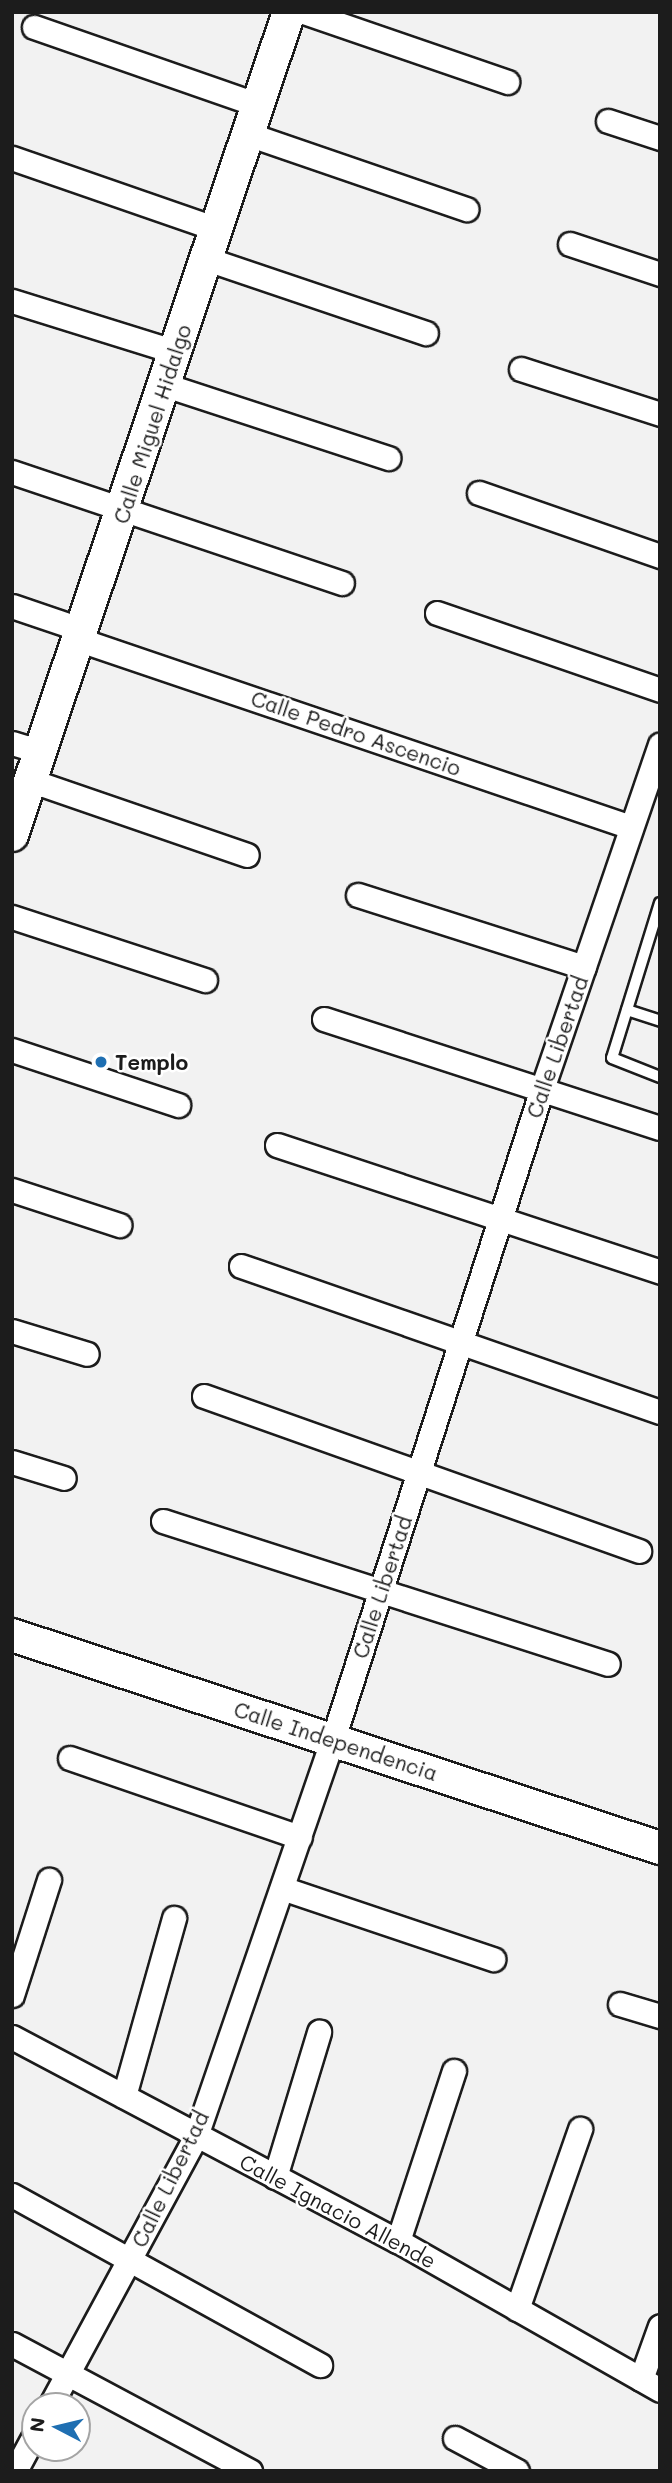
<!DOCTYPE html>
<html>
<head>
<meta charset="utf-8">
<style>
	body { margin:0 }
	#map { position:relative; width:672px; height:2483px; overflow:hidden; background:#f2f2f2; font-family:Mali,sans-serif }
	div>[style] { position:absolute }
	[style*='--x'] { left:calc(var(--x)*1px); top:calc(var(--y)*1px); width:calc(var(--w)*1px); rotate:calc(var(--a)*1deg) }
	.roads { filter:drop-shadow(2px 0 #1c1c1c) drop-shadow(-2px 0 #1c1c1c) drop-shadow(0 2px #1c1c1c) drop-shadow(0 -2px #1c1c1c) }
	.lane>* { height:10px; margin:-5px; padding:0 5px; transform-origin:5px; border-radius:5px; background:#fff }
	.street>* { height:23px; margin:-11.5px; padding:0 11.5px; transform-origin:11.5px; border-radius:11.5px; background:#fff }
	.secondary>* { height:32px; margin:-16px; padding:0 16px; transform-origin:16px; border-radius:16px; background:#fff }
	.dots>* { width:19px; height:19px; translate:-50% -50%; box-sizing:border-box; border:4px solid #fff; border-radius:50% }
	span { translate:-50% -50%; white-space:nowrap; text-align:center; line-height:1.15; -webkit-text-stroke:5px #fff; paint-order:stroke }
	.street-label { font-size:21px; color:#1c1c1c }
	.poi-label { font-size:21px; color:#1c1c1c; font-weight:700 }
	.left { translate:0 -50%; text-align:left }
	.frame { position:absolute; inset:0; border:14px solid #1c1c1c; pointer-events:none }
	.north { position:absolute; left:21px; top:2392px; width:70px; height:70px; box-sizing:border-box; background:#fff; border:2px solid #a4a4a4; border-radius:50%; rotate:277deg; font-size:19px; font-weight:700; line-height:28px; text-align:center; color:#1c1c1c }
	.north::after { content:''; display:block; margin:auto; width:24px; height:32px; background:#1f6fb2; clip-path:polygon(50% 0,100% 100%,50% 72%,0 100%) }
</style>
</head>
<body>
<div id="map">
	<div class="roads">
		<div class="lane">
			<i style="--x:660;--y:903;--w:162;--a:107.2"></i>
			<i style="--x:612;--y:1058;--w:52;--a:21.6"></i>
			<i style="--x:627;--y:1010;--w:35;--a:18"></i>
		</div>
		<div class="street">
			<i style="--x:304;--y:12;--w:215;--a:19"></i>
			<i style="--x:34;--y:27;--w:237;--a:19.2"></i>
			<i style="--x:608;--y:121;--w:55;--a:18.1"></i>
			<i style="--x:248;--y:134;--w:231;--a:19"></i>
			<i style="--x:12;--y:158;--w:217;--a:19.1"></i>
			<i style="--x:570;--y:244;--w:95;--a:18.4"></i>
			<i style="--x:207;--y:259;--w:231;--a:18.7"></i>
			<i style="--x:12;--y:301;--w:172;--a:17.3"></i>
			<i style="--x:521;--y:369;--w:146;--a:17.9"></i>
			<i style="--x:165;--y:385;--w:235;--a:18.1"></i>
			<i style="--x:12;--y:472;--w:348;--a:18.6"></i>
			<i style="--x:479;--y:493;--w:192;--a:19.2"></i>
			<i style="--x:12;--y:606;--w:75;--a:18.7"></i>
			<i style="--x:437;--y:613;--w:236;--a:19"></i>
			<i style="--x:80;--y:640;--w:582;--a:18.75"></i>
			<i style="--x:12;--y:743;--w:31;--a:17"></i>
			<i style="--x:32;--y:781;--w:227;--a:19"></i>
			<i style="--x:358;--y:895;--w:237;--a:17.7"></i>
			<i style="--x:12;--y:917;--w:203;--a:18.1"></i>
			<i style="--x:324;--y:1019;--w:353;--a:18"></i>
			<i style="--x:12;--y:1050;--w:175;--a:18.3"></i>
			<i style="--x:277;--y:1145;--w:404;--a:18.3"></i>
			<i style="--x:12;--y:1190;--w:113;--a:18.1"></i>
			<i style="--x:241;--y:1266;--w:444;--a:19.2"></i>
			<i style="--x:12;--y:1331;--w:78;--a:17"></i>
			<i style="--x:204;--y:1396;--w:462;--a:19.6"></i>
			<i style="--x:12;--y:1462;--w:54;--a:17.1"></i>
			<i style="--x:163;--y:1521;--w:467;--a:17.8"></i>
			<i style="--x:70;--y:1758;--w:243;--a:19"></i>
			<i style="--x:282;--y:1888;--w:223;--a:18.6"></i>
			<i style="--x:12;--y:1995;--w:121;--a:-72.2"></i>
			<i style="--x:620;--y:2004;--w:42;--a:16.7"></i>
			<i style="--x:12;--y:2037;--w:437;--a:27.9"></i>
			<i style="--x:398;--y:2241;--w:301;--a:29.6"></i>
			<i style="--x:124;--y:2096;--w:185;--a:-74.3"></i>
			<i style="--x:275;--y:2177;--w:152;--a:-73.1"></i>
			<i style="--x:12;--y:2195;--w:352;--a:28.9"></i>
			<i style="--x:398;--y:2241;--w:179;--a:-71.8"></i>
			<i style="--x:517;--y:2309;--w:191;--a:-70.7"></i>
			<i style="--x:12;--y:2344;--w:270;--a:28.1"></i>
			<i style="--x:641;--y:2379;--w:56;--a:-70.3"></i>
			<i style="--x:50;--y:2406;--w:307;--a:-61.6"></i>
			<i style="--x:196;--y:2136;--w:420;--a:-71"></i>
			<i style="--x:333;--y:1739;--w:683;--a:-72.18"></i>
			<i style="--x:542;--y:1089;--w:364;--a:-71.1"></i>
			<i style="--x:455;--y:2438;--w:70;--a:28"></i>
			<i style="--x:15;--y:2471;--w:42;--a:-61.6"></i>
		</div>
		<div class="secondary">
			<i style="--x:12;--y:835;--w:868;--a:-71.4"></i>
			<i style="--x:12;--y:1635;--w:682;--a:18.2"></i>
		</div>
	</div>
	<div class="dots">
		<i style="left:101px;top:1062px;background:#1f6fb2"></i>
	</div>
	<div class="street-label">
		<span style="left:152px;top:424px;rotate:-72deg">Calle Miguel Hidalgo</span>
		<span style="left:356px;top:733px;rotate:19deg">Calle Pedro Ascencio</span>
		<span style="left:557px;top:1047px;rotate:-71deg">Calle Libertad</span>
		<span style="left:382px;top:1587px;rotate:-72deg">Calle Libertad</span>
		<span style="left:336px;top:1741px;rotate:18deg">Calle Independencia</span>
		<span style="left:170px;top:2179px;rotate:-64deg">Calle Libertad</span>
		<span style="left:338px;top:2211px;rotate:28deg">Calle Ignacio Allende</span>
	</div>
	<div class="poi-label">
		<span class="left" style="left:115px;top:1062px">Templo</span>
	</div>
	<div class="frame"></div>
	<div class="north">N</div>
</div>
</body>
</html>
